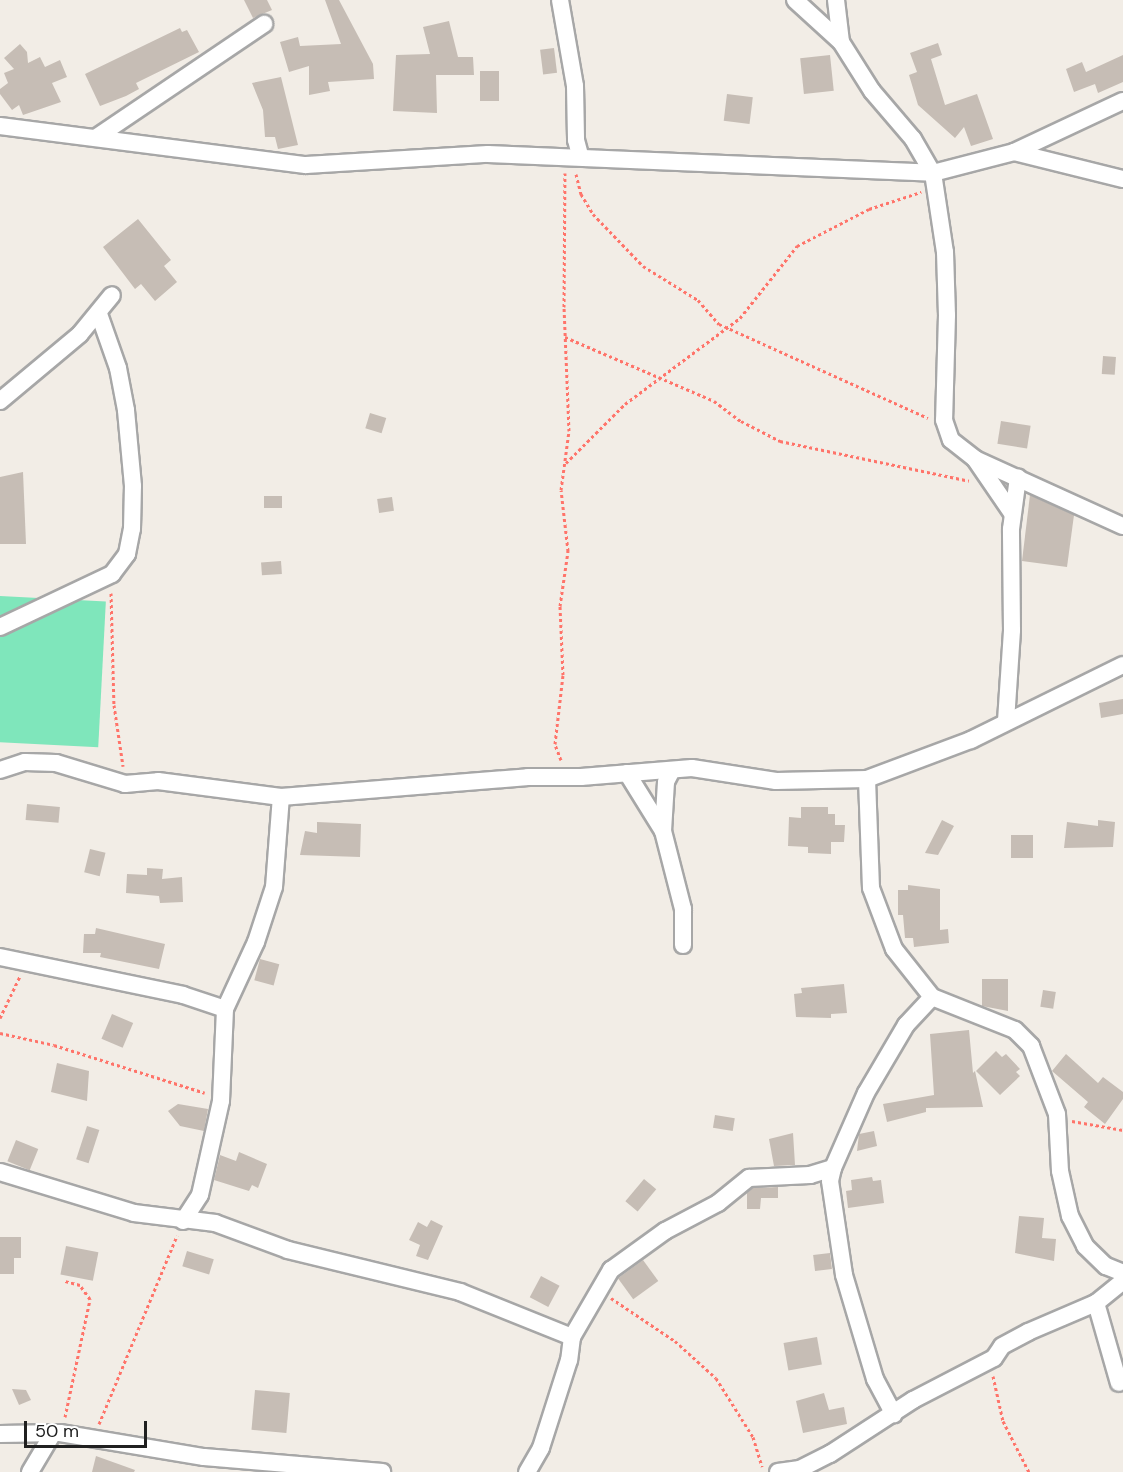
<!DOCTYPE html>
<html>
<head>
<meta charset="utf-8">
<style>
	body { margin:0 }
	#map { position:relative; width:1123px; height:1472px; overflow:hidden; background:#f2ede6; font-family:"DM Sans",sans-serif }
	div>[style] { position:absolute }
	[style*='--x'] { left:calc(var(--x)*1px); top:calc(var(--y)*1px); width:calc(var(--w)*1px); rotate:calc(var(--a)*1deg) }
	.pitch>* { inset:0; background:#7fe6bb; transform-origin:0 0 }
	.building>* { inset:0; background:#c6bdb5; transform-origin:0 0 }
	.path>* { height:3px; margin-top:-1.5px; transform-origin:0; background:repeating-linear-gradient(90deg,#ff746a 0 3px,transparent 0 6px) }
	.roads { filter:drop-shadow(2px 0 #a7a7a7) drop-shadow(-2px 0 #a7a7a7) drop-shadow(0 2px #a7a7a7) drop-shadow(0 -2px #a7a7a7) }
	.minor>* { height:16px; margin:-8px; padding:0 8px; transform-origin:8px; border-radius:8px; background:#fff }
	span { translate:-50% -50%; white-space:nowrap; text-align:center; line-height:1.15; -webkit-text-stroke:4.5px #fff; paint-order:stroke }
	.scale { position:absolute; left:24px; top:1421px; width:123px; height:27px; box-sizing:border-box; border:3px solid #202020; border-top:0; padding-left:8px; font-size:18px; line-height:21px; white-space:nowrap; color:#202020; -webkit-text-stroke:4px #fff; paint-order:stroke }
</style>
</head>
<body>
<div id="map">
	<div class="pitch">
		<i style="left:0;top:596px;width:106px;height:146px;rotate:3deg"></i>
	</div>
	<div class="building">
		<i style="clip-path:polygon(244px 0,267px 0,272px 10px,253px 18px)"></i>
		<i style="clip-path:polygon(325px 0,339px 0,373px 64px,374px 79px,328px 82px,330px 91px,309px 95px,309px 66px,289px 72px,280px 42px,298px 37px,300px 46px,341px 44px)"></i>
		<i style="clip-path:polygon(449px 21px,458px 57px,473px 57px,474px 75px,436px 75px,437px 113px,393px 111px,396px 55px,430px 54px,423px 27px)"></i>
		<i style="clip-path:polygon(180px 28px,182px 32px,187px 30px,199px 52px,136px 83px,139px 89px,126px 96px,100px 106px,85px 74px)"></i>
		<i style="clip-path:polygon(938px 43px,942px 55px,931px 59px,945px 105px,977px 94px,993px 139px,971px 146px,964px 127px,955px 138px,918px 105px,909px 75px,917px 72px,910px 53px)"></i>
		<i style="clip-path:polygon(20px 44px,27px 52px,28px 63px,40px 57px,45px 67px,60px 60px,67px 77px,52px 83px,61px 102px,23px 115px,19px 105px,12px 110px,0 94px,0 89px,8px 83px,4px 73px,14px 69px,4px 58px)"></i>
		<i style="left:554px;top:48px;width:25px;height:14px;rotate:83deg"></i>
		<i style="left:830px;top:55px;width:36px;height:30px;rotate:84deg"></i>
		<i style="clip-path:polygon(1123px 55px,1123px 82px,1098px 93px,1095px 84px,1074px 92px,1066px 69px,1082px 62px,1086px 72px)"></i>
		<i style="left:499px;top:71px;width:30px;height:19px;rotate:90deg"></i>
		<i style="clip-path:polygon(281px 77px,298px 145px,278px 149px,275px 137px,265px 137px,263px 110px,252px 83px)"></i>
		<i style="left:727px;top:94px;width:26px;height:27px;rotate:7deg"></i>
		<i style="clip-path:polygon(138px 219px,171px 260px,164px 266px,177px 282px,155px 301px,141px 284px,135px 289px,103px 247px)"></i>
		<i style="left:1103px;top:356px;width:13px;height:18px;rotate:4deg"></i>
		<i style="left:370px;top:413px;width:17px;height:16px;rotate:17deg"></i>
		<i style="left:1001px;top:421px;width:30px;height:23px;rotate:9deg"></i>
		<i style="clip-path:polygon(23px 472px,26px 544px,0 544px,0 477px)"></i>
		<i style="clip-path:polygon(1030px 495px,1074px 515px,1067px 567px,1022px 561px)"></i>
		<i style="left:264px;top:496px;width:18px;height:12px"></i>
		<i style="left:392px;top:497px;width:14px;height:15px;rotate:82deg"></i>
		<i style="left:281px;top:561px;width:13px;height:20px;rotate:86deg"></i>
		<i style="clip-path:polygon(1123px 699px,1123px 714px,1101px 718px,1099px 703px)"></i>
		<i style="left:27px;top:804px;width:33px;height:16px;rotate:5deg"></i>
		<i style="clip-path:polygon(801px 807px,828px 807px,828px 814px,835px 814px,835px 825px,845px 825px,844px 842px,831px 842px,831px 854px,808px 853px,808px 847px,788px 846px,789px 817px,801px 818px)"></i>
		<i style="clip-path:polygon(942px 820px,954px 826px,938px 855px,925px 853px)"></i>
		<i style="clip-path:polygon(1098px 820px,1115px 822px,1113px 847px,1064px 848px,1067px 822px,1098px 826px)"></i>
		<i style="clip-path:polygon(317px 822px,361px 824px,360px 857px,300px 855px,305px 831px,317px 833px)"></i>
		<i style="left:1011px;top:835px;width:22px;height:23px"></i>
		<i style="left:90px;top:849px;width:16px;height:24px;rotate:14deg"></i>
		<i style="clip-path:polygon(147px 868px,163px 869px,162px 879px,182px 877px,183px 902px,160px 903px,159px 896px,126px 893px,127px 874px,147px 875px)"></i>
		<i style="clip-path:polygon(908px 885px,940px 889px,940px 930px,948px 929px,949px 943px,914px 947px,913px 938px,905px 938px,903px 915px,898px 915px,898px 890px,908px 890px)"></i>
		<i style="clip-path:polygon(96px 928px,165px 944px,159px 969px,100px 957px,101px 953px,83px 953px,84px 934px,95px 934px)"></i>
		<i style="left:260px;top:959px;width:20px;height:22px;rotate:15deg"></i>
		<i style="clip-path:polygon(982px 979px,1008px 979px,1008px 1011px,982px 1006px)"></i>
		<i style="clip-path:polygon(844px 984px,847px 1013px,831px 1014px,831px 1018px,796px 1017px,794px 994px,802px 993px,801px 988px)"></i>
		<i style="left:1043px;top:990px;width:13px;height:17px;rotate:9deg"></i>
		<i style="left:112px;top:1014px;width:23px;height:27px;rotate:23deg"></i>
		<i style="clip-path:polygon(969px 1030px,973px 1073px,975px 1071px,983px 1107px,926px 1108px,926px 1112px,887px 1122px,883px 1104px,934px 1095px,930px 1034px)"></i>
		<i style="clip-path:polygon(996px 1051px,1002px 1057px,1006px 1054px,1020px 1069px,1016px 1072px,1020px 1076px,1000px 1095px,976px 1071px)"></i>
		<i style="clip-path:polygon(1066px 1054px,1098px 1083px,1103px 1077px,1123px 1092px,1123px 1099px,1105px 1124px,1084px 1107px,1088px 1102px,1052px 1071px)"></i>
		<i style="clip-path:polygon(57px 1063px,89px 1071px,87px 1101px,51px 1092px)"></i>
		<i style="clip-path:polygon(178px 1104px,208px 1109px,204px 1131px,180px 1126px,168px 1111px)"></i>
		<i style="left:715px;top:1115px;width:20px;height:13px;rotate:9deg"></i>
		<i style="left:87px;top:1126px;width:13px;height:35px;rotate:18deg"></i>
		<i style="clip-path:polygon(874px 1131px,877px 1146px,857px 1151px,859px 1134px)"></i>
		<i style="clip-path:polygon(793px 1133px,795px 1165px,774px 1166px,769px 1139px)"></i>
		<i style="left:16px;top:1140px;width:24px;height:23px;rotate:22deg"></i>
		<i style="clip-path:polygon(239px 1152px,267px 1164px,258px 1188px,252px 1185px,249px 1191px,214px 1180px,220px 1155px,236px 1161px)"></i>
		<i style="clip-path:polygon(872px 1177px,873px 1181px,881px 1180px,884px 1203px,848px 1208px,846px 1191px,852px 1190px,851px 1180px)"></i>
		<i style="left:644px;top:1179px;width:16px;height:29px;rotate:40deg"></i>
		<i style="clip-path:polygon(778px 1187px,778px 1198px,761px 1198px,760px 1209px,747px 1209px,747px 1193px,753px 1188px)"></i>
		<i style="clip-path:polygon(1019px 1216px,1044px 1218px,1042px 1238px,1056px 1239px,1054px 1261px,1015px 1253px)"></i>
		<i style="clip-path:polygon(431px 1220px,443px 1226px,428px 1260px,416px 1256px,420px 1245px,409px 1240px,418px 1222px,427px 1227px)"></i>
		<i style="clip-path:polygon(0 1237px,21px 1237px,21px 1258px,14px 1258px,14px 1274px,0 1274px)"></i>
		<i style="left:66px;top:1246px;width:33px;height:29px;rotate:11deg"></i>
		<i style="left:187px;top:1251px;width:28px;height:16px;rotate:17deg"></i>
		<i style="left:830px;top:1253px;width:16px;height:17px;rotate:83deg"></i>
		<i style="left:643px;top:1260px;width:26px;height:31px;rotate:54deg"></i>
		<i style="left:541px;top:1276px;width:21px;height:24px;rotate:28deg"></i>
		<i style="left:817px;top:1337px;width:28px;height:34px;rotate:80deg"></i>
		<i style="clip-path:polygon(12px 1389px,26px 1390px,31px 1400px,19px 1405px)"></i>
		<i style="left:255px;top:1390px;width:35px;height:40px;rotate:5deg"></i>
		<i style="clip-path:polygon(824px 1393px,829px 1410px,844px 1407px,847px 1424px,803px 1433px,796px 1401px)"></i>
		<i style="clip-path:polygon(96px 1456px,135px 1470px,134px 1472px,92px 1472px)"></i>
	</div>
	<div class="path">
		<i style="--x:576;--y:174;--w:21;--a:76"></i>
		<i style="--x:581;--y:194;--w:23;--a:59"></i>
		<i style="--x:593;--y:214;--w:72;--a:46.1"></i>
		<i style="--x:643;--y:266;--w:65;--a:31.7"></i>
		<i style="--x:698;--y:300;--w:32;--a:49"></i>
		<i style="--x:719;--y:324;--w:229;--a:24.2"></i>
		<i style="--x:565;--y:337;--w:162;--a:23.2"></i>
		<i style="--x:714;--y:401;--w:34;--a:37"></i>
		<i style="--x:741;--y:421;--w:44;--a:27.1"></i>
		<i style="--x:780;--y:441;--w:193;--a:11.9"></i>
		<i style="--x:566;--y:463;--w:83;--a:-45"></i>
		<i style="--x:625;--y:404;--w:144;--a:-36.8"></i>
		<i style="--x:740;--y:318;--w:92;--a:-51.6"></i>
		<i style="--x:797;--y:246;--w:81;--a:-27.2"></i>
		<i style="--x:869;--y:209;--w:55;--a:-18.1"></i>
		<i style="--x:111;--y:593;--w:112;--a:88.5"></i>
		<i style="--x:114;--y:705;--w:62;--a:81.6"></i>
		<i style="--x:561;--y:760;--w:17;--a:-111"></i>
		<i style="--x:555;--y:744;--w:69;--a:-83.4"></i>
		<i style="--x:563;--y:675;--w:69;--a:-92.5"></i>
		<i style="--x:560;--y:606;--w:56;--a:-81.7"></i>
		<i style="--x:568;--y:551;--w:61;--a:-96.5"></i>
		<i style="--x:561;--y:490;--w:60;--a:-82.3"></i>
		<i style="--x:569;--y:431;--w:124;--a:-92.3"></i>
		<i style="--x:564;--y:307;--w:134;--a:-89.6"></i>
		<i style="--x:0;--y:1018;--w:47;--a:-64.5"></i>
		<i style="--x:0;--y:1033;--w:55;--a:12.5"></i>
		<i style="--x:54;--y:1045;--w:158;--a:17.6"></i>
		<i style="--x:1072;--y:1121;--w:52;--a:10"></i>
		<i style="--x:611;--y:1298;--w:77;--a:33.9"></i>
		<i style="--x:675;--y:1341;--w:55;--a:42.1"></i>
		<i style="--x:716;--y:1378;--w:70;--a:57.9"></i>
		<i style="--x:753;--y:1437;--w:31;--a:73"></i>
		<i style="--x:993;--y:1376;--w:46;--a:77.5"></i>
		<i style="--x:1003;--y:1421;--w:57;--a:63"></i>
		<i style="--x:65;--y:1417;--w:121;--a:-78"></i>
		<i style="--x:90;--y:1299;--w:17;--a:-126"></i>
		<i style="--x:80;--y:1285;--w:16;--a:-165"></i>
		<i style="--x:99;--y:1424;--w:204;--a:-67.5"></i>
	</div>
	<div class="roads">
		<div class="minor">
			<i style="--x:560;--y:0;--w:87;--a:80.1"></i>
			<i style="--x:575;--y:86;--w:54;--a:88.9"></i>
			<i style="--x:576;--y:140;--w:16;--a:75"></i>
			<i style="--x:795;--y:0;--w:62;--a:42.4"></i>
			<i style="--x:841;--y:42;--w:58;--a:57.7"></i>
			<i style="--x:872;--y:91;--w:63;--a:49.5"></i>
			<i style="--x:913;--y:139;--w:39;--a:60"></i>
			<i style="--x:933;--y:173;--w:80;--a:81.4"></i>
			<i style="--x:945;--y:252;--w:63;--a:88.2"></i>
			<i style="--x:947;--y:315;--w:105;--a:91.6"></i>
			<i style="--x:944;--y:420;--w:21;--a:71"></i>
			<i style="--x:951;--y:440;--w:31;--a:38"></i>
			<i style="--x:975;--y:459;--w:162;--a:24.4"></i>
			<i style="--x:836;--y:0;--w:42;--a:83.2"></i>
			<i style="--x:0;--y:126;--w:308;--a:7.3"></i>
			<i style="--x:306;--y:165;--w:182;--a:-3.5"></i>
			<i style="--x:488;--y:154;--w:445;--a:2.4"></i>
			<i style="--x:933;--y:173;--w:84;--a:-14.5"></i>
			<i style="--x:1014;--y:152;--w:120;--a:-25.1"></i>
			<i style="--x:97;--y:137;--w:202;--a:-34.1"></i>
			<i style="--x:1014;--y:152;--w:112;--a:13.9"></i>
			<i style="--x:0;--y:401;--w:104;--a:-39.9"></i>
			<i style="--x:80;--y:334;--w:50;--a:-50.6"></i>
			<i style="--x:975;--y:459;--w:65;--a:55.6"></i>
			<i style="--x:0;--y:627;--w:124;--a:-25.3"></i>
			<i style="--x:112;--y:574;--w:25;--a:-53"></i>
			<i style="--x:127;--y:554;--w:25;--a:-79"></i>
			<i style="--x:132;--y:529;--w:43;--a:-88.7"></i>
			<i style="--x:133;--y:486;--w:76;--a:-95.3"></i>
			<i style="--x:126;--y:410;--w:43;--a:-100.8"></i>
			<i style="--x:118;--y:368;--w:57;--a:-109.4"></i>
			<i style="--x:1006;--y:721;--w:91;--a:-86.2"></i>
			<i style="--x:1012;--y:630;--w:101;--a:-90.6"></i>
			<i style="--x:1011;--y:529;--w:52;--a:-82.3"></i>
			<i style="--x:0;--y:770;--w:26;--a:-18"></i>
			<i style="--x:25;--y:762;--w:31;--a:2"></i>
			<i style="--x:56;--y:763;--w:72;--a:16.9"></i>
			<i style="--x:125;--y:784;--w:33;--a:-5"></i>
			<i style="--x:158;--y:781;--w:124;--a:7.4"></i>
			<i style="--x:281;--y:797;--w:248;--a:-4.6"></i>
			<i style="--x:528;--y:777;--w:53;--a:0"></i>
			<i style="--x:581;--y:777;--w:111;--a:-4.6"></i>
			<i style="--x:692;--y:768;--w:85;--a:8.8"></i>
			<i style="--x:776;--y:781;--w:91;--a:-1.3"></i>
			<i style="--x:867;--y:779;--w:111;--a:-20.6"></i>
			<i style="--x:971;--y:740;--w:169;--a:-26.3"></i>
			<i style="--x:672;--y:770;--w:13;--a:117"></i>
			<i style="--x:666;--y:782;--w:49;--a:93.5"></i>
			<i style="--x:663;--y:831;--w:81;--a:75.6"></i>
			<i style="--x:683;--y:909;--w:36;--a:90"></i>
			<i style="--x:627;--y:773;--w:68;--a:58.2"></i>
			<i style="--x:867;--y:779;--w:109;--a:87.9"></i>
			<i style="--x:871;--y:888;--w:65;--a:69.3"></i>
			<i style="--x:894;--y:949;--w:61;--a:51.6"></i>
			<i style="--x:932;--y:997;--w:89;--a:21.7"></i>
			<i style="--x:1015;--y:1030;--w:23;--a:45"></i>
			<i style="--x:1031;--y:1046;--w:73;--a:69.1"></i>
			<i style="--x:1057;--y:1114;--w:57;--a:87"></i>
			<i style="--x:1060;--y:1171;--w:46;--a:77.5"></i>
			<i style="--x:1070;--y:1216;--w:34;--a:63"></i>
			<i style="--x:1085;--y:1246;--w:29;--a:44"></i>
			<i style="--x:1106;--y:1266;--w:18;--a:22"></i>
			<i style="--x:0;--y:957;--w:187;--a:11.7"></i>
			<i style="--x:183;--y:995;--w:44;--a:18.4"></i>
			<i style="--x:225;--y:1009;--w:92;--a:92.5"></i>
			<i style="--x:221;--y:1101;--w:96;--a:102.6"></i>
			<i style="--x:200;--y:1195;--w:31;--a:123"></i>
			<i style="--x:225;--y:1009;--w:74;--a:-65.2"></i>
			<i style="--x:256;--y:942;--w:58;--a:-71.9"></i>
			<i style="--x:274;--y:887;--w:90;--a:-85.6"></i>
			<i style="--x:833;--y:1168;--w:13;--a:103"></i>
			<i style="--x:830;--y:1181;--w:95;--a:81.5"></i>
			<i style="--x:844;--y:1275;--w:109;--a:73.4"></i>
			<i style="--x:875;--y:1379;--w:40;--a:62"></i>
			<i style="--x:0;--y:1172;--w:140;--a:17"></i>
			<i style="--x:134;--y:1213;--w:82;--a:7"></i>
			<i style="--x:215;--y:1223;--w:78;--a:20.3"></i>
			<i style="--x:288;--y:1250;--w:177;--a:13.7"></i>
			<i style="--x:460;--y:1292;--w:121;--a:21.9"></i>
			<i style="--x:572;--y:1337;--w:23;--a:97"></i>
			<i style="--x:569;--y:1360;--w:92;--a:107.7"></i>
			<i style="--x:541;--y:1448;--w:28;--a:120"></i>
			<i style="--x:1096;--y:1303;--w:83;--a:74"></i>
			<i style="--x:572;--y:1337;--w:78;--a:-59.8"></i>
			<i style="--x:611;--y:1270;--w:67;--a:-35.8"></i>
			<i style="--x:665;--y:1231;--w:60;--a:-27.8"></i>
			<i style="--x:718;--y:1203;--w:40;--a:-39"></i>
			<i style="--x:749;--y:1178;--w:61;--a:-2.8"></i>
			<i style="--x:810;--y:1175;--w:24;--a:-17"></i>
			<i style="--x:833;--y:1168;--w:82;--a:-66.3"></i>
			<i style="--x:866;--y:1093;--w:79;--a:-59.5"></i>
			<i style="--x:906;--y:1025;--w:38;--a:-47"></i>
			<i style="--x:0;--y:1434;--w:60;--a:-1"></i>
			<i style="--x:60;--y:1433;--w:146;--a:9.5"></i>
			<i style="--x:204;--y:1457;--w:179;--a:4.8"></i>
			<i style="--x:30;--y:1472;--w:43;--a:-59.3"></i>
			<i style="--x:778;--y:1472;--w:22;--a:-8"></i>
			<i style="--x:800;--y:1469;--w:34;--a:-27"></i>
			<i style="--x:830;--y:1454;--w:99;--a:-33"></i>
			<i style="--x:913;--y:1400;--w:91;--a:-27.4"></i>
			<i style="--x:994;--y:1358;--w:14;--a:-56"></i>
			<i style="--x:1002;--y:1346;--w:30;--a:-28"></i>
			<i style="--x:1028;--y:1332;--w:74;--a:-23.1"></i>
			<i style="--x:1096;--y:1303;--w:35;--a:-39"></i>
		</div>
	</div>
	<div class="scale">50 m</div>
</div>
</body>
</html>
